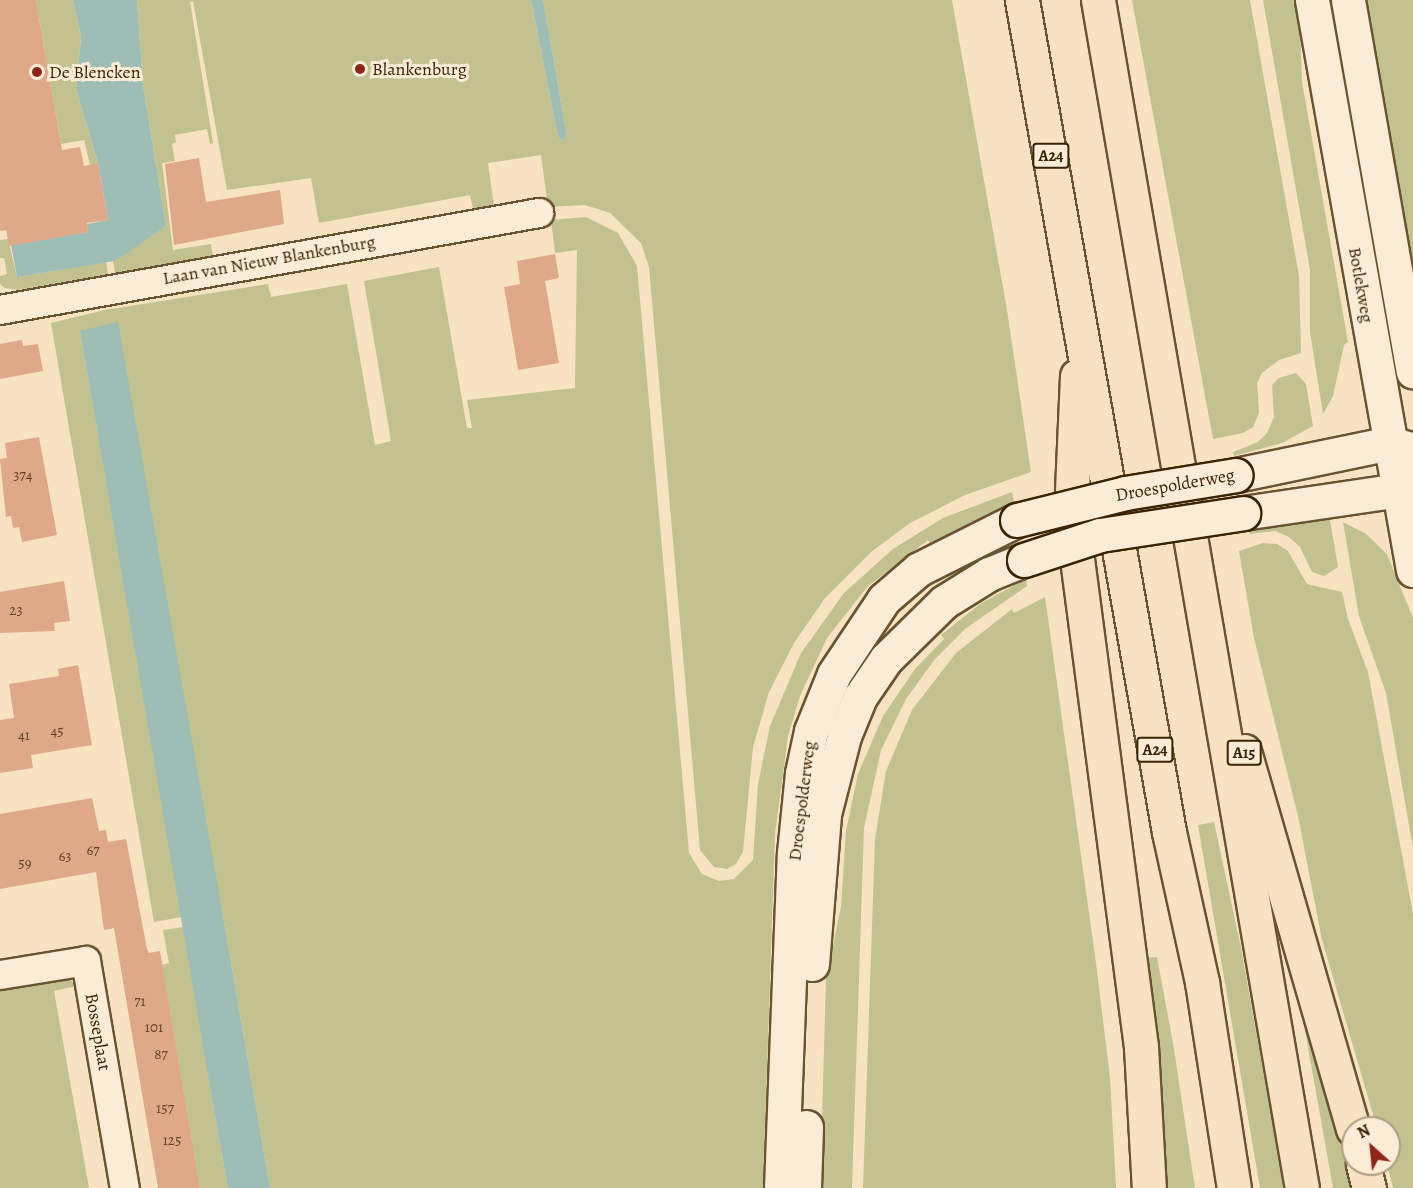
<!DOCTYPE html>
<html>
<head>
<meta charset="utf-8">
<style>
	body { margin:0 }
	#map { position:relative; width:1413px; height:1188px; overflow:hidden; background:#f7e2c1; font-family:Alegreya,serif }
	div>[style] { position:absolute }
	[style*='--x'] { left:calc(var(--x)*1px); top:calc(var(--y)*1px); width:calc(var(--w)*1px); rotate:calc(var(--a)*1deg) }
	.green>* { inset:0; background:#c1c290 }
	.water>* { inset:0; background:#9dbdb5 }
	.building>* { inset:0; background:#dfa888 }
	.roads { filter:drop-shadow(2px 0 #6a5332) drop-shadow(-2px 0 #6a5332) drop-shadow(0 2px #6a5332) drop-shadow(0 -2px #6a5332) }
	.street>* { height:28px; margin:-14px; padding:0 14px; transform-origin:14px; border-radius:14px; background:#faecd7 }
	.secondary>* { height:33px; margin:-16.5px; padding:0 16.5px; transform-origin:16.5px; border-radius:16.5px; background:#faecd7 }
	.highway>* { height:33px; margin:-16.5px; padding:0 16.5px; transform-origin:16.5px; border-radius:16.5px; background:#f7e2c1 }
	.bridges { filter:drop-shadow(2px 0 #3b2303) drop-shadow(-2px 0 #3b2303) drop-shadow(0 2px #3b2303) drop-shadow(0 -2px #3b2303) }
	.secondary-bridge>* { height:33px; margin:-16.5px; padding:0 16.5px; transform-origin:16.5px; border-radius:16.5px; background:#faecd7 }
	.dots>* { width:16px; height:16px; translate:-50% -50%; box-sizing:border-box; border:3px solid #faecd7; border-radius:50% }
	span { translate:-50% -50%; white-space:nowrap; text-align:center; line-height:1.15; -webkit-text-stroke:6px #faecd7; paint-order:stroke }
	.number-label { font-size:15px; color:#644424 }
	.number-label span { -webkit-text-stroke-width:0 }
	.shield-label span { padding:2px 4px; background:#faecd7; border:2px solid; border-radius:4px; -webkit-text-stroke-width:0 }
	.shield-label { font-size:16px; color:#3b2303; font-weight:700 }
	.poi-label { font-size:18px; color:#3b2303 }
	.left { translate:0 -50%; text-align:left }
	.street-label { font-size:18px; color:#3b2303 }
	.north { position:absolute; left:1341px; top:1116px; width:60px; height:60px; box-sizing:border-box; background:#faecd7; border:2px solid #ae9c82; border-radius:50%; rotate:333deg; font-size:16px; font-weight:700; line-height:24px; text-align:center; color:#3b2303 }
	.north::after { content:''; display:block; margin:auto; width:21px; height:27px; background:#8f2418; clip-path:polygon(50% 0,100% 100%,50% 72%,0 100%) }
</style>
</head>
<body>
<div id="map">
	<div class="green">
		<i style="clip-path:polygon(36px 0,73px 0,81px 37px,76px 89px,98px 163px,90px 165px,84px 140px,61px 144px)"></i>
		<i style="clip-path:polygon(137px 0,531px 0,558px 137px,562px 140px,567px 137px,543px 0,952px 0,1007px 310px,1031px 472px,965px 495px,910px 523px,871px 552px,825px 598px,794px 643px,769px 692px,753px 747px,743px 852px,736px 864px,727px 869px,714px 867px,700px 850px,649px 267px,641px 243px,610px 213px,585px 205px,548px 207px,541px 155px,488px 163px,495px 214px,475px 217px,470px 195px,319px 223px,311px 178px,227px 190px,193px 1px,190px 2px,213px 143px,210px 144px,207px 129px,175px 135px,176px 142px,172px 144px,175px 161px,162px 163px,173px 250px,211px 244px,214px 262px,155px 273px,154px 266px,115px 273px,113px 261px,166px 226px,143px 85px)"></i>
		<i style="clip-path:polygon(1132px 0,1250px 0,1299px 276px,1301px 353px,1279px 360px,1262px 373px,1257px 383px,1259px 413px,1253px 427px,1243px 433px,1213px 439px)"></i>
		<i style="clip-path:polygon(1263px 0,1299px 0,1302px 82px,1348px 342px,1344px 345px,1333px 396px,1323px 414px,1310px 332px,1310px 270px)"></i>
		<i style="clip-path:polygon(1361px 0,1413px 0,1413px 331px)"></i>
		<i style="clip-path:polygon(586px 217px,618px 233px,637px 266px,689px 853px,702px 874px,719px 881px,734px 879px,753px 860px,758px 784px,770px 726px,801px 653px,844px 593px,893px 549px,943px 518px,1012px 492px,1015px 507px,932px 547px,928px 540px,868px 586px,827px 638px,800px 696px,788px 736px,775px 834px,763px 1188px,270px 1188px,222px 910px,80px 331px,182px 917px,154px 922px,51px 323px,105px 310px,268px 284px,271px 297px,347px 284px,375px 445px,391px 441px,364px 281px,439px 267px,467px 428px,472px 428px,467px 400px,575px 388px,577px 250px,555px 253px,551px 220px)"></i>
		<i style="clip-path:polygon(8px 239px,17px 277px,106px 262px,108px 274px,18px 290px,5px 288px,0 284px,0 276px,7px 274px,4px 258px,0 258px,0 240px)"></i>
		<i style="clip-path:polygon(1296px 373px,1306px 384px,1313px 426px,1282px 443px,1234px 456px,1233px 452px,1258px 442px,1267px 433px,1274px 417px,1272px 385px,1279px 378px)"></i>
		<i style="clip-path:polygon(1318px 519px,1330px 520px,1338px 567px,1324px 576px,1312px 572px,1300px 547px,1289px 537px,1275px 531px,1250px 534px,1249px 530px)"></i>
		<i style="clip-path:polygon(1343px 522px,1366px 534px,1387px 554px,1413px 618px,1413px 848px,1386px 693px,1359px 616px)"></i>
		<i style="clip-path:polygon(1263px 543px,1277px 544px,1288px 551px,1307px 584px,1342px 592px,1348px 619px,1368px 672px,1413px 914px,1413px 1188px,1393px 1188px,1387px 1164px,1389px 1128px,1377px 1128px,1322px 940px,1298px 816px,1254px 638px,1239px 551px)"></i>
		<i style="clip-path:polygon(1026px 579px,1027px 586px,965px 629px,935px 659px,906px 699px,881px 750px,864px 828px,852px 1188px,820px 1188px,826px 979px,841px 907px,846px 831px,858px 774px,883px 716px,915px 669px,944px 639px,941px 635px,980px 604px)"></i>
		<i style="clip-path:polygon(1045px 597px,1096px 963px,1110px 1078px,1116px 1188px,863px 1188px,875px 839px,886px 771px,912px 710px,956px 653px,1012px 609px,1014px 613px)"></i>
		<i style="clip-path:polygon(1214px 822px,1241px 948px,1284px 1188px,1260px 1188px,1198px 825px)"></i>
		<i style="clip-path:polygon(184px 927px,218px 1133px,228px 1188px,200px 1188px,162px 965px,169px 963px,163px 930px)"></i>
		<i style="clip-path:polygon(1157px 957px,1173px 1043px,1195px 1188px,1166px 1188px,1159px 1077px,1144px 958px)"></i>
		<i style="clip-path:polygon(1293px 963px,1343px 1133px,1358px 1188px,1333px 1188px)"></i>
		<i style="clip-path:polygon(69px 978px,76px 986px,54px 991px,89px 1188px,0 1188px,0 983px)"></i>
	</div>
	<div class="water">
		<i style="clip-path:polygon(73px 0,137px 0,143px 85px,166px 226px,115px 261px,17px 277px,11px 245px,88px 232px,87px 224px,108px 220px,98px 163px,76px 89px,81px 37px)"></i>
		<i style="clip-path:polygon(531px 0,543px 0,567px 137px,562px 140px,558px 137px)"></i>
		<i style="clip-path:polygon(118px 322px,222px 910px,270px 1188px,228px 1188px,218px 1133px,80px 331px)"></i>
	</div>
	<div class="building">
		<i style="clip-path:polygon(0 0,36px 0,62px 150px,80px 147px,84px 166px,98px 163px,108px 220px,87px 223px,88px 232px,9px 246px,6px 230px,0 231px)"></i>
		<i style="clip-path:polygon(199px 158px,206px 202px,280px 190px,284px 224px,174px 245px,165px 164px)"></i>
		<i style="clip-path:polygon(555px 254px,559px 278px,545px 281px,559px 363px,518px 370px,504px 287px,520px 284px,517px 261px)"></i>
		<i style="clip-path:polygon(22px 340px,23px 346px,38px 344px,43px 371px,0 379px,0 344px)"></i>
		<i style="clip-path:polygon(39px 437px,57px 535px,22px 542px,19px 527px,13px 528px,11px 516px,6px 517px,0 459px,7px 458px,5px 443px)"></i>
		<i style="clip-path:polygon(64px 581px,70px 621px,54px 623px,55px 631px,0 633px,0 592px)"></i>
		<i style="clip-path:polygon(78px 665px,92px 745px,31px 755px,33px 768px,0 773px,0 720px,14px 718px,9px 684px,59px 676px,58px 669px)"></i>
		<i style="clip-path:polygon(92px 798px,99px 831px,106px 830px,108px 842px,126px 839px,147px 949px,149px 953px,160px 951px,200px 1188px,158px 1188px,114px 928px,104px 930px,96px 872px,0 889px,0 814px)"></i>
	</div>
	<div class="roads">
		<div class="street">
			<i style="--x:0;--y:310;--w:548;--a:-10.2"></i>
			<i style="--x:0;--y:975;--w:87;--a:-9.2"></i>
			<i style="--x:86;--y:961;--w:230;--a:80.3"></i>
		</div>
		<div class="secondary">
			<i style="--x:1312;--y:0;--w:579;--a:79.95"></i>
			<i style="--x:1348;--y:0;--w:377;--a:80.1"></i>
			<i style="--x:1236;--y:475;--w:157;--a:-11.7"></i>
			<i style="--x:1390;--y:443;--w:22;--a:16"></i>
			<i style="--x:1243;--y:513;--w:157;--a:-8.4"></i>
			<i style="--x:1398;--y:490;--w:21;--a:-49"></i>
			<i style="--x:812;--y:964;--w:150;--a:-85.4"></i>
			<i style="--x:824;--y:814;--w:81;--a:-75.6"></i>
			<i style="--x:844;--y:736;--w:42;--a:-67.7"></i>
			<i style="--x:860;--y:697;--w:46;--a:-55.6"></i>
			<i style="--x:886;--y:659;--w:81;--a:-44.5"></i>
			<i style="--x:944;--y:602;--w:53;--a:-31.9"></i>
			<i style="--x:989;--y:574;--w:38;--a:-22"></i>
			<i style="--x:781;--y:1188;--w:335;--a:-87.8"></i>
			<i style="--x:794;--y:853;--w:80;--a:-84.3"></i>
			<i style="--x:802;--y:773;--w:43;--a:-77.9"></i>
			<i style="--x:811;--y:731;--w:61;--a:-68"></i>
			<i style="--x:834;--y:674;--w:90;--a:-56.3"></i>
			<i style="--x:884;--y:599;--w:46;--a:-40.6"></i>
			<i style="--x:919;--y:569;--w:110;--a:-26.6"></i>
			<i style="--x:804;--y:1188;--w:61;--a:-88.1"></i>
		</div>
		<div class="highway">
			<i style="--x:1022;--y:0;--w:845;--a:79.98"></i>
			<i style="--x:1169;--y:832;--w:154;--a:77.6"></i>
			<i style="--x:1202;--y:982;--w:208;--a:81.2"></i>
			<i style="--x:1098;--y:0;--w:1205;--a:80.26"></i>
			<i style="--x:1077;--y:376;--w:137;--a:92.5"></i>
			<i style="--x:1071;--y:513;--w:539;--a:82.53"></i>
			<i style="--x:1141;--y:1047;--w:141;--a:86.8"></i>
			<i style="--x:1244;--y:751;--w:393;--a:73.9"></i>
			<i style="--x:1363;--y:1164;--w:25;--a:76"></i>
		</div>
	</div>
	<div class="bridges">
		<div class="secondary-bridge">
			<i style="--x:1017;--y:520;--w:111;--a:-14"></i>
			<i style="--x:1125;--y:493;--w:112;--a:-9.2"></i>
			<i style="--x:1024;--y:560;--w:80;--a:-18.2"></i>
			<i style="--x:1100;--y:535;--w:145;--a:-8.7"></i>
		</div>
	</div>
	<div class="dots">
		<i style="left:360px;top:69px;background:#8f2418"></i>
		<i style="left:37px;top:72px;background:#8f2418"></i>
	</div>
	<div class="number-label">
		<span style="left:23px;top:476px">374</span>
		<span style="left:16px;top:611px">23</span>
		<span style="left:57px;top:732px">45</span>
		<span style="left:24px;top:736px">41</span>
		<span style="left:93px;top:851px">67</span>
		<span style="left:65px;top:857px">63</span>
		<span style="left:25px;top:864px">59</span>
		<span style="left:140px;top:1002px">71</span>
		<span style="left:154px;top:1028px">101</span>
		<span style="left:161px;top:1055px">87</span>
		<span style="left:165px;top:1109px">157</span>
		<span style="left:172px;top:1141px">125</span>
	</div>
	<div class="shield-label">
		<span style="left:1051px;top:156px">A24</span>
		<span style="left:1155px;top:750px">A24</span>
		<span style="left:1244px;top:753px">A15</span>
	</div>
	<div class="poi-label">
		<span class="left" style="left:372px;top:69px">Blankenburg</span>
		<span class="left" style="left:49px;top:72px">De Blencken</span>
	</div>
	<div class="street-label">
		<span style="left:269px;top:260px;rotate:-10deg">Laan van Nieuw Blankenburg</span>
		<span style="left:1361px;top:285px;rotate:80deg">Botlekweg</span>
		<span style="left:1175px;top:485px;rotate:-10deg">Droespolderweg</span>
		<span style="left:802px;top:801px;rotate:-83deg">Droespolderweg</span>
		<span style="left:98px;top:1032px;rotate:80deg">Bosseplaat</span>
	</div>
	<div class="north">N</div>
</div>
</body>
</html>
